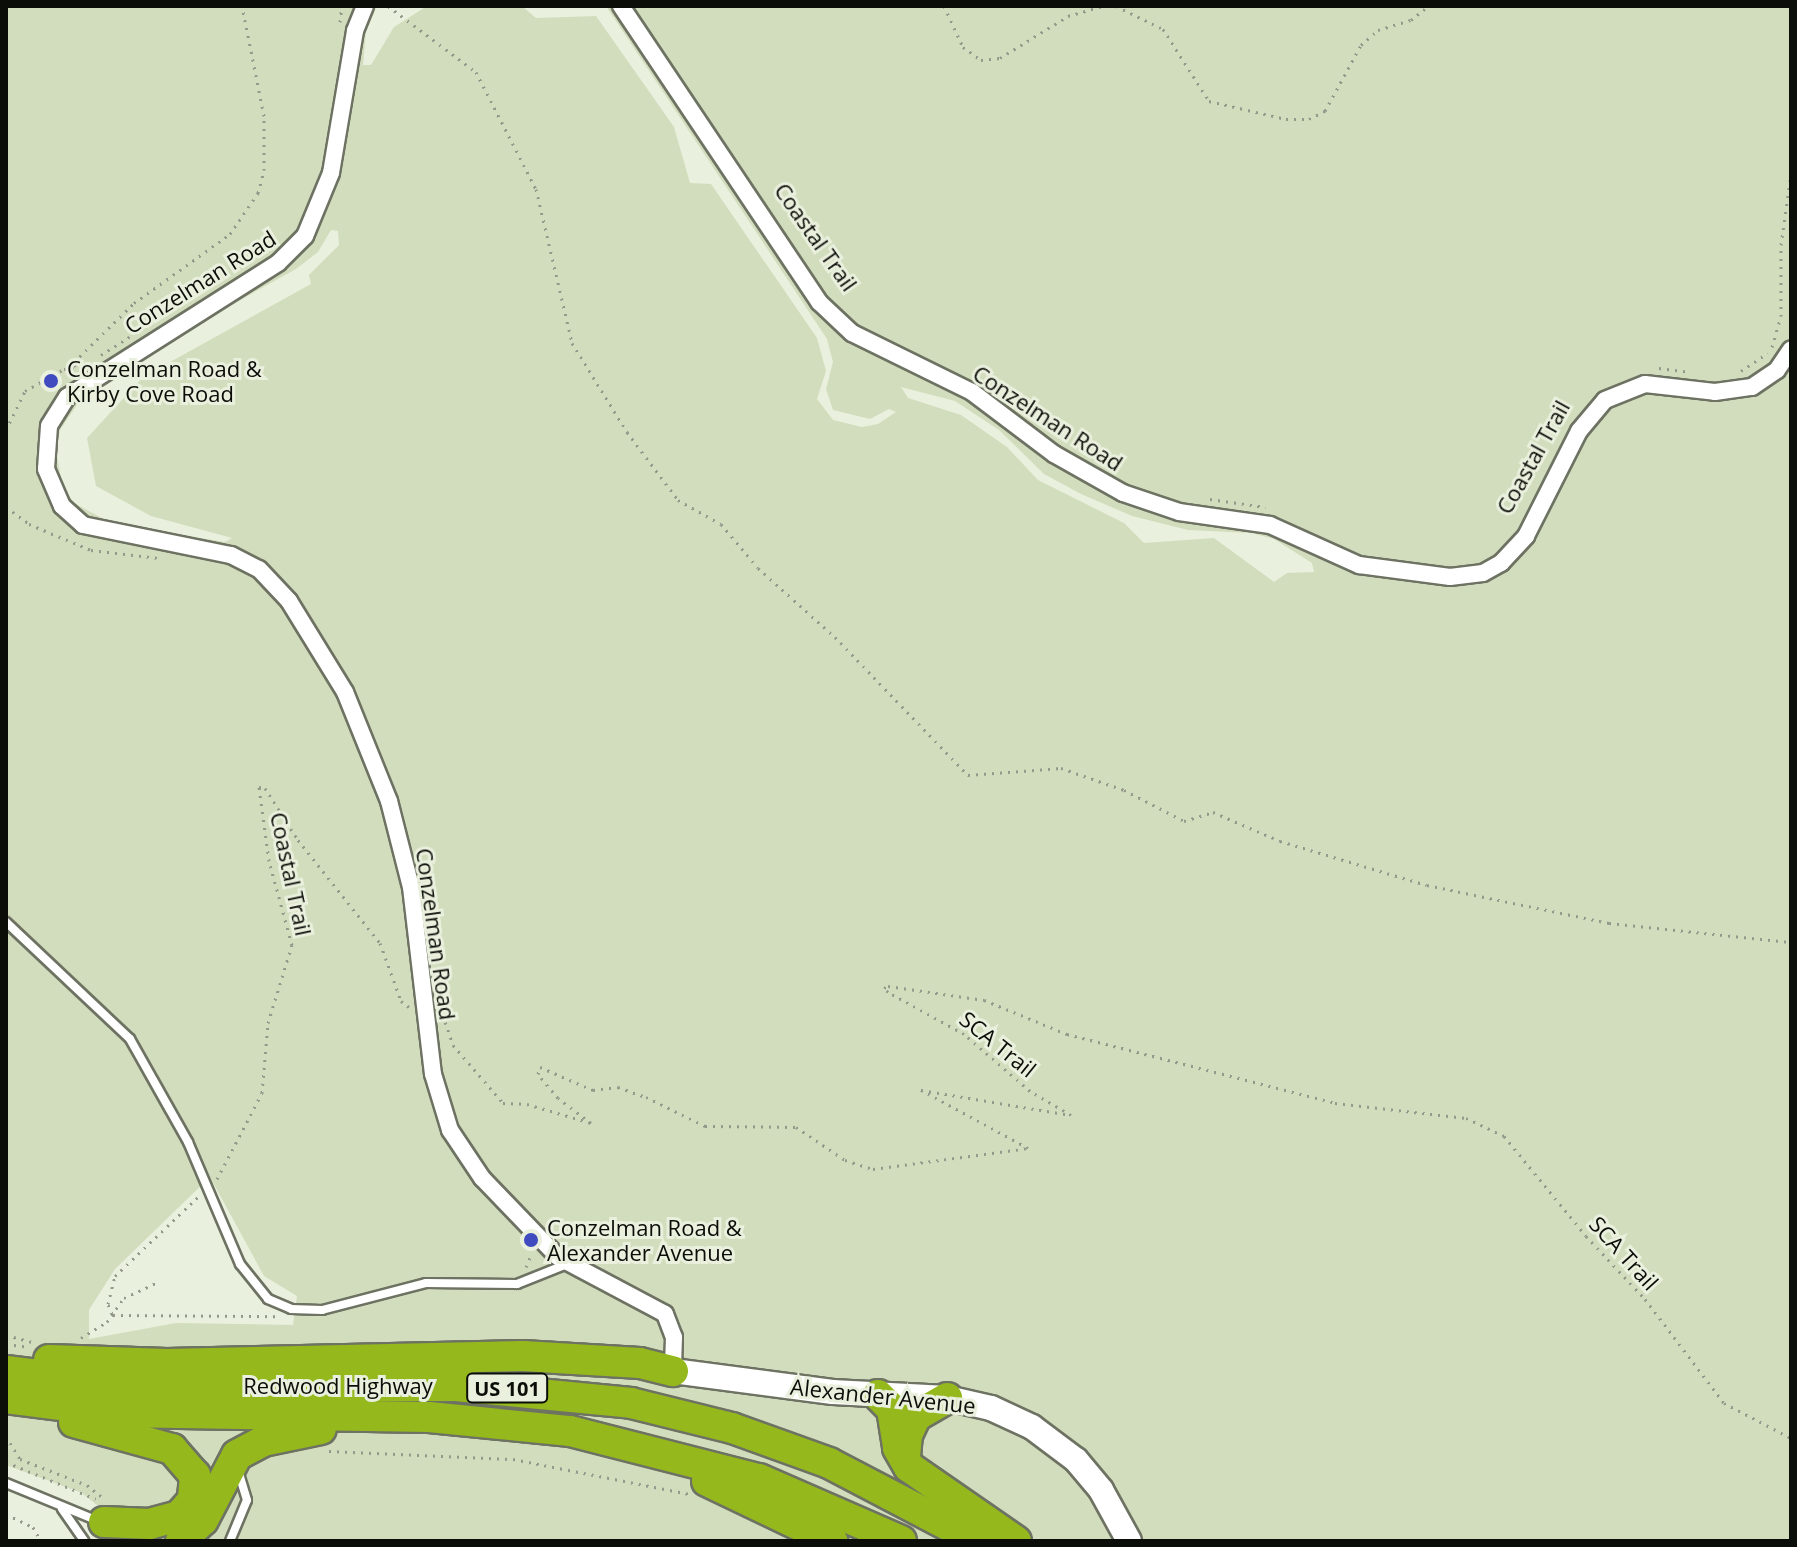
<!DOCTYPE html>
<html>
<head>
<meta charset="utf-8">
<style>
	body { margin:0 }
	#map { position:relative; width:1797px; height:1547px; overflow:hidden; background:#e9f0dd; font-family:"Open Sans",sans-serif }
	div>[style] { position:absolute }
	[style*='--x'] { left:calc(var(--x)*1px); top:calc(var(--y)*1px); width:calc(var(--w)*1px); rotate:calc(var(--a)*1deg) }
	.green>* { inset:0; background:#d2ddbd }
	.path>* { height:3px; margin-top:-1.5px; transform-origin:0; background:repeating-linear-gradient(90deg,#94998b 0 2px,transparent 0 8px) }
	.roads { filter:drop-shadow(2px 0 #6d7262) drop-shadow(-2px 0 #6d7262) drop-shadow(0 2px #6d7262) drop-shadow(0 -2px #6d7262) }
	.service>* { height:8px; margin:-4px; padding:0 4px; transform-origin:4px; border-radius:4px; background:#fff }
	.minor>* { height:16px; margin:-8px; padding:0 8px; transform-origin:8px; border-radius:8px; background:#fff }
	.secondary>* { height:24px; margin:-12px; padding:0 12px; transform-origin:12px; border-radius:12px; background:#fff }
	.motorway>* { height:30px; margin:-15px; padding:0 15px; transform-origin:15px; border-radius:15px; background:#95b91d }
	.dots>* { width:22px; height:22px; translate:-50% -50%; box-sizing:border-box; border:4px solid #e9f0dd; border-radius:50% }
	span { translate:-50% -50%; white-space:nowrap; text-align:center; line-height:1.15; -webkit-text-stroke:6px #e9f0dd; paint-order:stroke }
	.shield-label span { padding:2px 6px; background:#e9f0dd; border:2px solid; border-radius:6px; -webkit-text-stroke-width:0 }
	.shield-label { font-size:20px; color:#0b0d08; font-weight:700 }
	.street-label { font-size:22px; color:#0b0d08 }
	.poi-label { font-size:22px; color:#0b0d08 }
	.left { translate:0 -50%; text-align:left }
	.frame { position:absolute; inset:0; border:8px solid #0b0d08; pointer-events:none }
</style>
</head>
<body>
<div id="map">
	<div class="green">
		<i style="clip-path:polygon(evenodd,6px 6px,377px 6px,366px 31px,363px 65px,371px 65px,394px 27px,427px 6px,522px 6px,536px 18px,596px 16px,674px 127px,690px 183px,711px 184px,817px 338px,826px 371px,817px 399px,833px 420px,862px 427px,878px 424px,896px 412px,889px 409px,870px 419px,833px 410px,826px 389px,833px 362px,827px 339px,606px 6px,1791px 6px,1791px 1541px,97px 1541px,98px 1506px,82px 1493px,6px 1465px,6px 6px,331px 230px,338px 231px,339px 245px,309px 275px,311px 284px,143px 377px,87px 438px,96px 486px,151px 516px,232px 538px,225px 542px,111px 523px,74px 503px,62px 485px,56px 449px,60px 430px,81px 399px,181px 333px,296px 269px,318px 252px,331px 230px,6px 6px,901px 387px,955px 401px,999px 430px,1044px 474px,1081px 494px,1132px 516px,1188px 530px,1251px 533px,1274px 539px,1312px 563px,1314px 572px,1287px 573px,1274px 582px,1214px 538px,1144px 543px,1124px 523px,1038px 480px,1007px 447px,961px 415px,908px 398px,901px 387px,6px 6px,210px 1177px,264px 1276px,297px 1296px,293px 1325px,176px 1323px,89px 1339px,89px 1310px,115px 1269px,210px 1177px)"></i>
	</div>
	<div class="path">
		<i style="--x:388;--y:6;--w:110;--a:36.9"></i>
		<i style="--x:476;--y:72;--w:131;--a:62.9"></i>
		<i style="--x:536;--y:189;--w:158;--a:76.8"></i>
		<i style="--x:572;--y:343;--w:105;--a:58.3"></i>
		<i style="--x:627;--y:432;--w:85;--a:53.1"></i>
		<i style="--x:678;--y:500;--w:49;--a:29.2"></i>
		<i style="--x:721;--y:524;--w:57;--a:49.9"></i>
		<i style="--x:758;--y:568;--w:103;--a:41.9"></i>
		<i style="--x:835;--y:637;--w:192;--a:46.1"></i>
		<i style="--x:968;--y:775;--w:93;--a:-4.3"></i>
		<i style="--x:1061;--y:768;--w:67;--a:19.2"></i>
		<i style="--x:1124;--y:790;--w:68;--a:27.3"></i>
		<i style="--x:1184;--y:821;--w:30;--a:-17"></i>
		<i style="--x:1213;--y:812;--w:73;--a:23.4"></i>
		<i style="--x:1280;--y:841;--w:153;--a:16.7"></i>
		<i style="--x:1427;--y:885;--w:186;--a:11.8"></i>
		<i style="--x:1609;--y:923;--w:183;--a:6"></i>
		<i style="--x:944;--y:6;--w:45;--a:65.1"></i>
		<i style="--x:963;--y:47;--w:22;--a:36"></i>
		<i style="--x:981;--y:60;--w:19;--a:-6"></i>
		<i style="--x:1000;--y:58;--w:80;--a:-31.7"></i>
		<i style="--x:1068;--y:16;--w:35;--a:-16"></i>
		<i style="--x:1116;--y:6;--w:52;--a:26.1"></i>
		<i style="--x:1163;--y:29;--w:85;--a:57.4"></i>
		<i style="--x:1209;--y:101;--w:79;--a:13.2"></i>
		<i style="--x:1286;--y:119;--w:23;--a:0"></i>
		<i style="--x:1309;--y:119;--w:18;--a:-27"></i>
		<i style="--x:1325;--y:111;--w:75;--a:-61.4"></i>
		<i style="--x:1361;--y:45;--w:23;--a:-41"></i>
		<i style="--x:1378;--y:30;--w:34;--a:-17"></i>
		<i style="--x:1411;--y:20;--w:22;--a:-39"></i>
		<i style="--x:340;--y:22;--w:16;--a:-83"></i>
		<i style="--x:1772;--y:347;--w:32;--a:-74"></i>
		<i style="--x:1781;--y:316;--w:71;--a:-90"></i>
		<i style="--x:1781;--y:245;--w:72;--a:-82"></i>
		<i style="--x:101;--y:355;--w:72;--a:-32.6"></i>
		<i style="--x:75;--y:367;--w:5;--a:-101"></i>
		<i style="--x:74;--y:362;--w:84;--a:-44.5"></i>
		<i style="--x:134;--y:303;--w:118;--a:-35.7"></i>
		<i style="--x:230;--y:234;--w:50;--a:-55.7"></i>
		<i style="--x:258;--y:193;--w:24;--a:-75"></i>
		<i style="--x:264;--y:170;--w:54;--a:-90"></i>
		<i style="--x:264;--y:116;--w:112;--a:-101.3"></i>
		<i style="--x:1659;--y:368;--w:32;--a:7"></i>
		<i style="--x:1741;--y:371;--w:32;--a:-34"></i>
		<i style="--x:6;--y:430;--w:43;--a:-64"></i>
		<i style="--x:25;--y:391;--w:45;--a:-29.4"></i>
		<i style="--x:64;--y:369;--w:20;--a:-9"></i>
		<i style="--x:6;--y:452;--w:3;--a:0"></i>
		<i style="--x:1210;--y:499;--w:56;--a:8.3"></i>
		<i style="--x:6;--y:507;--w:29;--a:36"></i>
		<i style="--x:29;--y:524;--w:67;--a:22.8"></i>
		<i style="--x:91;--y:550;--w:68;--a:6.7"></i>
		<i style="--x:440;--y:1007;--w:40;--a:71.1"></i>
		<i style="--x:453;--y:1045;--w:77;--a:49.2"></i>
		<i style="--x:503;--y:1103;--w:24;--a:2"></i>
		<i style="--x:527;--y:1104;--w:67;--a:16.5"></i>
		<i style="--x:591;--y:1123;--w:41;--a:-142.9"></i>
		<i style="--x:558;--y:1098;--w:31;--a:-130"></i>
		<i style="--x:538;--y:1074;--w:7;--a:-74"></i>
		<i style="--x:540;--y:1067;--w:58;--a:23.5"></i>
		<i style="--x:593;--y:1090;--w:25;--a:-7"></i>
		<i style="--x:618;--y:1087;--w:30;--a:20"></i>
		<i style="--x:646;--y:1097;--w:66;--a:26.2"></i>
		<i style="--x:705;--y:1126;--w:91;--a:0.6"></i>
		<i style="--x:796;--y:1127;--w:59;--a:34"></i>
		<i style="--x:845;--y:1160;--w:29;--a:18"></i>
		<i style="--x:873;--y:1169;--w:156;--a:-7.7"></i>
		<i style="--x:1028;--y:1148;--w:122;--a:-151.5"></i>
		<i style="--x:921;--y:1090;--w:152;--a:9.5"></i>
		<i style="--x:1071;--y:1115;--w:48;--a:-149.7"></i>
		<i style="--x:1030;--y:1091;--w:87;--a:-139.2"></i>
		<i style="--x:964;--y:1034;--w:87;--a:-151.1"></i>
		<i style="--x:888;--y:992;--w:6;--a:-135"></i>
		<i style="--x:884;--y:988;--w:4;--a:-27"></i>
		<i style="--x:888;--y:986;--w:97;--a:8.3"></i>
		<i style="--x:984;--y:1000;--w:90;--a:22.3"></i>
		<i style="--x:1067;--y:1034;--w:277;--a:14.4"></i>
		<i style="--x:1335;--y:1103;--w:132;--a:6.5"></i>
		<i style="--x:1466;--y:1118;--w:42;--a:25.3"></i>
		<i style="--x:1504;--y:1136;--w:129;--a:50.6"></i>
		<i style="--x:1586;--y:1236;--w:86;--a:46.9"></i>
		<i style="--x:1645;--y:1299;--w:131;--a:52.8"></i>
		<i style="--x:1724;--y:1403;--w:76;--a:27.6"></i>
		<i style="--x:217;--y:1179;--w:97;--a:-62.4"></i>
		<i style="--x:262;--y:1093;--w:70;--a:-85.1"></i>
		<i style="--x:268;--y:1023;--w:82;--a:-72.9"></i>
		<i style="--x:292;--y:945;--w:87;--a:-105.3"></i>
		<i style="--x:269;--y:861;--w:75;--a:-97.7"></i>
		<i style="--x:259;--y:787;--w:6;--a:9"></i>
		<i style="--x:265;--y:788;--w:62;--a:57.6"></i>
		<i style="--x:298;--y:840;--w:132;--a:51.5"></i>
		<i style="--x:380;--y:943;--w:62;--a:70.1"></i>
		<i style="--x:401;--y:1001;--w:10;--a:37"></i>
		<i style="--x:526;--y:1267;--w:15;--a:-67"></i>
		<i style="--x:112;--y:1314;--w:11;--a:-112"></i>
		<i style="--x:108;--y:1304;--w:29;--a:-76"></i>
		<i style="--x:115;--y:1276;--w:116;--a:-43.6"></i>
		<i style="--x:113;--y:1315;--w:163;--a:0.4"></i>
		<i style="--x:6;--y:1335;--w:31;--a:15"></i>
		<i style="--x:81;--y:1338;--w:31;--a:-32"></i>
		<i style="--x:107;--y:1322;--w:29;--a:-55"></i>
		<i style="--x:124;--y:1298;--w:35;--a:-25"></i>
		<i style="--x:6;--y:1344;--w:24;--a:7"></i>
		<i style="--x:6;--y:1436;--w:27;--a:59"></i>
		<i style="--x:20;--y:1459;--w:72;--a:21.2"></i>
		<i style="--x:87;--y:1485;--w:21;--a:39"></i>
		<i style="--x:329;--y:1451;--w:184;--a:2.5"></i>
		<i style="--x:513;--y:1459;--w:180;--a:11.2"></i>
		<i style="--x:6;--y:1462;--w:97;--a:22.3"></i>
		<i style="--x:6;--y:1514;--w:30;--a:26"></i>
		<i style="--x:33;--y:1527;--w:16;--a:60"></i>
	</div>
	<div class="roads">
		<div class="service">
			<i style="--x:6;--y:922;--w:170;--a:43.3"></i>
			<i style="--x:130;--y:1039;--w:118;--a:60.6"></i>
			<i style="--x:188;--y:1142;--w:133;--a:66.9"></i>
			<i style="--x:240;--y:1264;--w:45;--a:51.3"></i>
			<i style="--x:268;--y:1299;--w:25;--a:23"></i>
			<i style="--x:291;--y:1309;--w:31;--a:2"></i>
			<i style="--x:322;--y:1310;--w:107;--a:-14.6"></i>
			<i style="--x:426;--y:1283;--w:91;--a:0.6"></i>
			<i style="--x:517;--y:1284;--w:54;--a:-21.8"></i>
			<i style="--x:6;--y:1483;--w:100;--a:22.4"></i>
			<i style="--x:62;--y:1509;--w:39;--a:55"></i>
			<i style="--x:230;--y:1541;--w:44;--a:-67.5"></i>
			<i style="--x:247;--y:1500;--w:34;--a:-107"></i>
		</div>
		<div class="minor">
			<i style="--x:365;--y:6;--w:27;--a:112"></i>
			<i style="--x:355;--y:31;--w:144;--a:99.6"></i>
			<i style="--x:331;--y:173;--w:68;--a:112.4"></i>
			<i style="--x:305;--y:236;--w:38;--a:135"></i>
			<i style="--x:278;--y:263;--w:250;--a:147.6"></i>
			<i style="--x:67;--y:397;--w:34;--a:122"></i>
			<i style="--x:49;--y:426;--w:43;--a:94"></i>
			<i style="--x:46;--y:469;--w:40;--a:66.6"></i>
			<i style="--x:62;--y:506;--w:28;--a:42"></i>
			<i style="--x:83;--y:525;--w:151;--a:11.5"></i>
			<i style="--x:231;--y:555;--w:31;--a:27"></i>
			<i style="--x:259;--y:569;--w:44;--a:46.8"></i>
			<i style="--x:289;--y:601;--w:107;--a:58.4"></i>
			<i style="--x:345;--y:692;--w:118;--a:68"></i>
			<i style="--x:389;--y:801;--w:89;--a:75.7"></i>
			<i style="--x:411;--y:887;--w:188;--a:83.3"></i>
			<i style="--x:433;--y:1074;--w:59;--a:73.1"></i>
			<i style="--x:450;--y:1130;--w:58;--a:56.3"></i>
			<i style="--x:482;--y:1178;--w:110;--a:46.1"></i>
			<i style="--x:558;--y:1257;--w:121;--a:28"></i>
			<i style="--x:665;--y:1314;--w:25;--a:69"></i>
			<i style="--x:674;--y:1337;--w:34;--a:92"></i>
			<i style="--x:621;--y:6;--w:356;--a:56.2"></i>
			<i style="--x:819;--y:302;--w:45;--a:43.2"></i>
			<i style="--x:852;--y:333;--w:134;--a:26.2"></i>
			<i style="--x:972;--y:392;--w:103;--a:37.1"></i>
			<i style="--x:1054;--y:454;--w:79;--a:29.5"></i>
			<i style="--x:1123;--y:493;--w:59;--a:18.7"></i>
			<i style="--x:1179;--y:512;--w:92;--a:8.1"></i>
			<i style="--x:1270;--y:525;--w:98;--a:24.2"></i>
			<i style="--x:1359;--y:565;--w:92;--a:7.5"></i>
			<i style="--x:1450;--y:577;--w:33;--a:-7"></i>
			<i style="--x:1483;--y:573;--w:21;--a:-29"></i>
			<i style="--x:1501;--y:563;--w:37;--a:-47"></i>
			<i style="--x:1526;--y:536;--w:118;--a:-63.2"></i>
			<i style="--x:1579;--y:431;--w:40;--a:-50"></i>
			<i style="--x:1605;--y:400;--w:43;--a:-21.8"></i>
			<i style="--x:1645;--y:384;--w:70;--a:6.5"></i>
			<i style="--x:1715;--y:392;--w:37;--a:-8"></i>
			<i style="--x:1752;--y:387;--w:30;--a:-34"></i>
			<i style="--x:1777;--y:370;--w:25;--a:-56"></i>
		</div>
		<div class="secondary">
			<i style="--x:673;--y:1371;--w:161;--a:7.5"></i>
			<i style="--x:833;--y:1392;--w:114;--a:3"></i>
			<i style="--x:947;--y:1398;--w:45;--a:12.8"></i>
			<i style="--x:991;--y:1408;--w:45;--a:24.9"></i>
			<i style="--x:1032;--y:1427;--w:55;--a:36.9"></i>
			<i style="--x:1076;--y:1460;--w:39;--a:50"></i>
			<i style="--x:1101;--y:1490;--w:58;--a:61.2"></i>
		</div>
		<div class="motorway">
			<i style="--x:49;--y:1360;--w:118;--a:1.9"></i>
			<i style="--x:167;--y:1364;--w:356;--a:-1.3"></i>
			<i style="--x:523;--y:1356;--w:117;--a:3.4"></i>
			<i style="--x:640;--y:1363;--w:34;--a:14"></i>
			<i style="--x:6;--y:1371;--w:125;--a:6.9"></i>
			<i style="--x:130;--y:1386;--w:326;--a:0"></i>
			<i style="--x:456;--y:1386;--w:176;--a:5.5"></i>
			<i style="--x:631;--y:1403;--w:104;--a:13.9"></i>
			<i style="--x:732;--y:1428;--w:103;--a:19.8"></i>
			<i style="--x:829;--y:1463;--w:168;--a:27.6"></i>
			<i style="--x:878;--y:1395;--w:20;--a:45"></i>
			<i style="--x:892;--y:1409;--w:39;--a:81"></i>
			<i style="--x:898;--y:1448;--w:22;--a:60"></i>
			<i style="--x:909;--y:1467;--w:130;--a:34.7"></i>
			<i style="--x:6;--y:1398;--w:111;--a:7.3"></i>
			<i style="--x:116;--y:1412;--w:313;--a:0.9"></i>
			<i style="--x:429;--y:1417;--w:142;--a:5.7"></i>
			<i style="--x:570;--y:1431;--w:195;--a:14.3"></i>
			<i style="--x:759;--y:1479;--w:155;--a:23.6"></i>
			<i style="--x:74;--y:1422;--w:102;--a:15.4"></i>
			<i style="--x:172;--y:1449;--w:35;--a:49"></i>
			<i style="--x:195;--y:1475;--w:25;--a:95"></i>
			<i style="--x:193;--y:1500;--w:21;--a:131"></i>
			<i style="--x:179;--y:1516;--w:30;--a:165"></i>
			<i style="--x:150;--y:1524;--w:46;--a:-177.5"></i>
			<i style="--x:905;--y:1457;--w:22;--a:-85"></i>
			<i style="--x:907;--y:1435;--w:21;--a:-65"></i>
			<i style="--x:916;--y:1416;--w:36;--a:-30"></i>
			<i style="--x:707;--y:1481;--w:139;--a:25.6"></i>
			<i style="--x:181;--y:1541;--w:30;--a:-44"></i>
			<i style="--x:203;--y:1520;--w:73;--a:-62.4"></i>
			<i style="--x:237;--y:1455;--w:30;--a:-28"></i>
			<i style="--x:263;--y:1441;--w:59;--a:-11.7"></i>
		</div>
	</div>
	<div class="dots">
		<i style="left:51px;top:381px;background:#3f4bbf"></i>
		<i style="left:531px;top:1240px;background:#3f4bbf"></i>
	</div>
	<div class="shield-label">
		<span style="left:507px;top:1388px">US 101</span>
	</div>
	<div class="street-label">
		<span style="left:816px;top:237px;rotate:55deg">Coastal Trail</span>
		<span style="left:200px;top:282px;rotate:-32deg">Conzelman Road</span>
		<span style="left:1048px;top:418px;rotate:33deg">Conzelman Road</span>
		<span style="left:1533px;top:457px;rotate:-61deg">Coastal Trail</span>
		<span style="left:291px;top:874px;rotate:78deg">Coastal Trail</span>
		<span style="left:436px;top:934px;rotate:82deg">Conzelman Road</span>
		<span style="left:998px;top:1044px;rotate:39deg">SCA Trail</span>
		<span style="left:1624px;top:1253px;rotate:48deg">SCA Trail</span>
		<span style="left:338px;top:1386px">Redwood Highway</span>
		<span style="left:883px;top:1396px;rotate:6deg">Alexander Avenue</span>
	</div>
	<div class="poi-label">
		<span class="left" style="left:67px;top:381px">Conzelman Road &amp;<br>Kirby Cove Road</span>
		<span class="left" style="left:547px;top:1240px">Conzelman Road &amp;<br>Alexander Avenue</span>
	</div>
	<div class="frame"></div>
</div>
</body>
</html>
